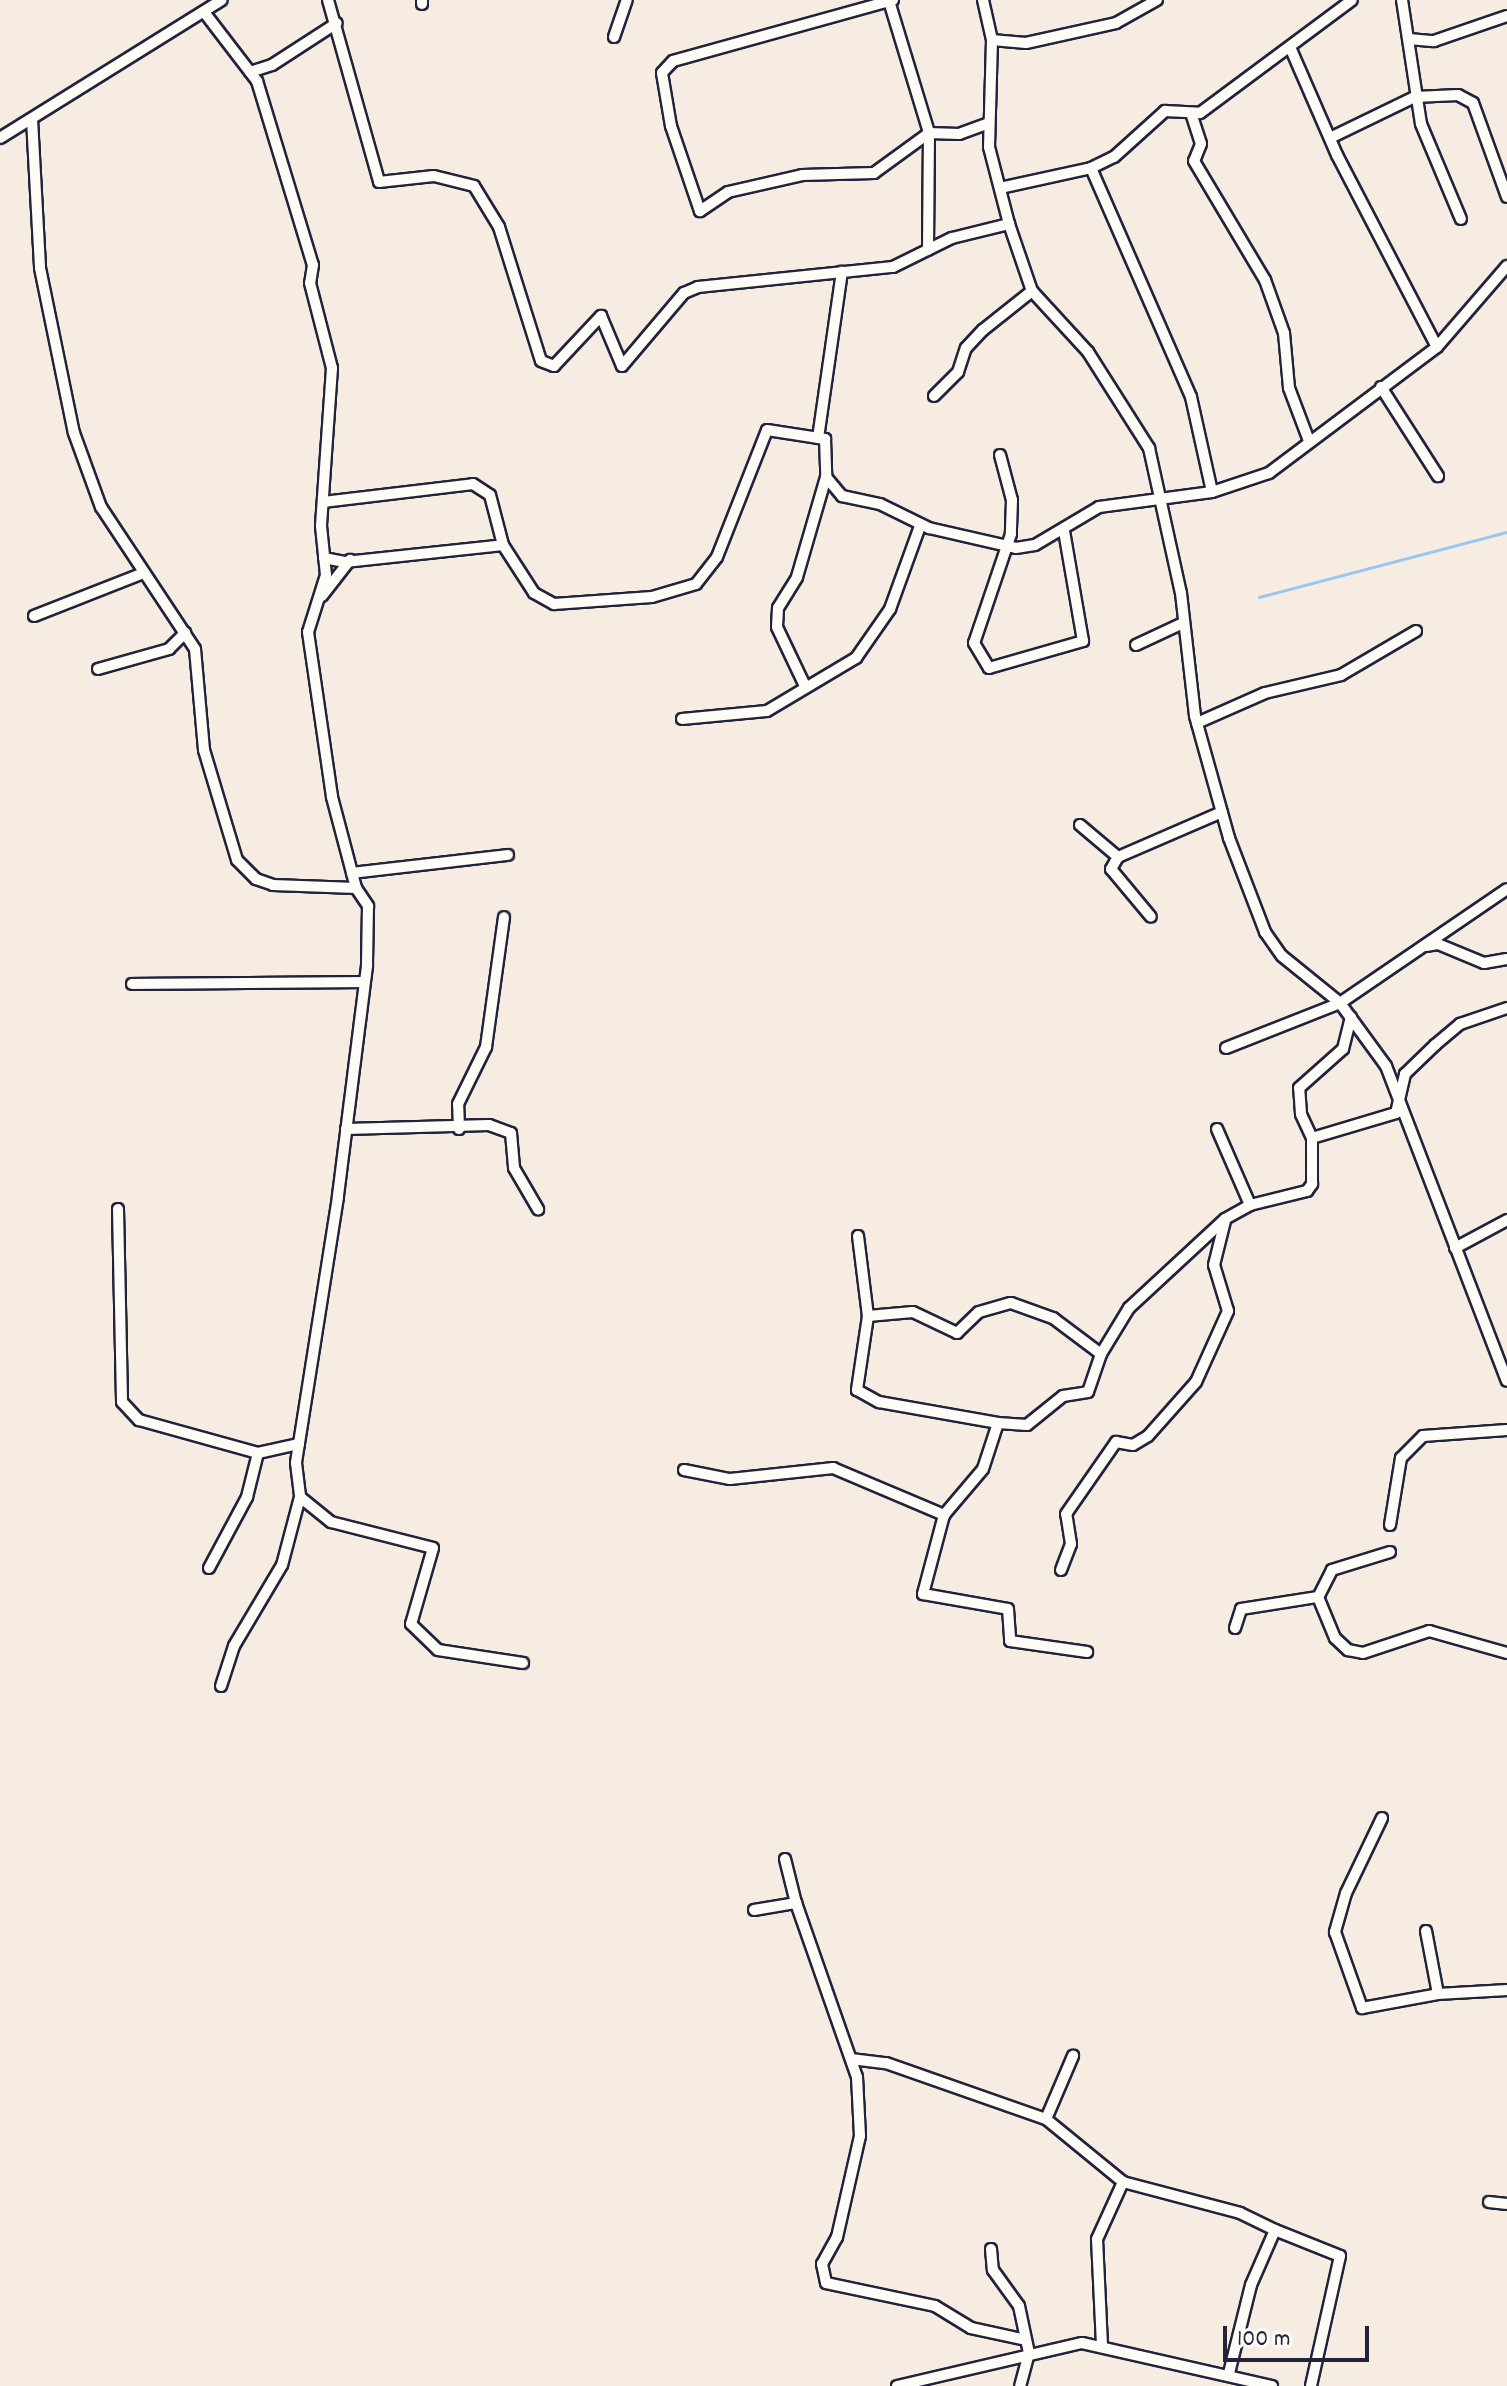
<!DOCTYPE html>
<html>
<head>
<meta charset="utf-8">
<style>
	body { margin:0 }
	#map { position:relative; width:1507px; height:2386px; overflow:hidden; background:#f6ece2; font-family:Dekko,sans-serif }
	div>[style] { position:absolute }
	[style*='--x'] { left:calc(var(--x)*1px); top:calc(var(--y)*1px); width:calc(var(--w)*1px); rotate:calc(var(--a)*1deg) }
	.stream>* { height:3px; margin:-1.5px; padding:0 1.5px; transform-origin:1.5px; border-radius:1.5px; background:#98c5f2 }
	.roads { filter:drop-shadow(2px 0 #22223b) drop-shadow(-2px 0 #22223b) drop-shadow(0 2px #22223b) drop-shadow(0 -2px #22223b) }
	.minor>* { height:10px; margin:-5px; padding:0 5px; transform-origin:5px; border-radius:5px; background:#fdfcf7 }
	span { translate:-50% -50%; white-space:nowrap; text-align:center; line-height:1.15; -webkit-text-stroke:6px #fdfcf7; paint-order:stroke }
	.scale { position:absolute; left:1223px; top:2326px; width:146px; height:36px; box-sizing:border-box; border:4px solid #22223b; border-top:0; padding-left:10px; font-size:24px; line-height:28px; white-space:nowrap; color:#22223b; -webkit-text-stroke:6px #fdfcf7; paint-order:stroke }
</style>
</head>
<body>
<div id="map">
	<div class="stream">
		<i style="--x:1259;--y:597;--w:256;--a:-14.7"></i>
	</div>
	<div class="roads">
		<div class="minor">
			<i style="--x:328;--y:0;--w:189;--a:74.3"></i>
			<i style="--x:379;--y:182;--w:55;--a:-6.2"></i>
			<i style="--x:434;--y:176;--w:41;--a:14"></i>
			<i style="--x:474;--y:186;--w:48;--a:58.6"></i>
			<i style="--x:499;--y:227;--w:140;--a:72.6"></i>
			<i style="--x:541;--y:361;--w:14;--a:21"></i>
			<i style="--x:554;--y:366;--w:69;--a:-46.8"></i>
			<i style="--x:601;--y:316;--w:54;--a:67.2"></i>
			<i style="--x:622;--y:366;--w:96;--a:-49.7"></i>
			<i style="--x:684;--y:293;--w:15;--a:-23"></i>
			<i style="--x:698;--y:287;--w:196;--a:-5.9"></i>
			<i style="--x:893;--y:267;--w:66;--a:-26.2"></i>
			<i style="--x:952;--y:238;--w:59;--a:-13.8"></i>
			<i style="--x:422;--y:0;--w:4;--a:90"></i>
			<i style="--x:893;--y:0;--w:228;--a:164.5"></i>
			<i style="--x:673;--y:61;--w:16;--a:133"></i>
			<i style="--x:662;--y:73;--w:54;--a:80.4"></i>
			<i style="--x:671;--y:126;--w:90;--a:71.2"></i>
			<i style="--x:700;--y:211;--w:34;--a:-34"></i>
			<i style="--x:728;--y:192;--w:76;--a:-12.9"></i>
			<i style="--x:802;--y:175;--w:72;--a:-1.6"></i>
			<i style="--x:874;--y:173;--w:68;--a:-36"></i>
			<i style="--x:929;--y:133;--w:30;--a:2"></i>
			<i style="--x:959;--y:134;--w:32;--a:-20"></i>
			<i style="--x:983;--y:0;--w:41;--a:77.3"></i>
			<i style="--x:992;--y:40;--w:107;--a:91.6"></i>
			<i style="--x:989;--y:147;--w:80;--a:75.4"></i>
			<i style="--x:1009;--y:224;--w:71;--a:71.1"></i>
			<i style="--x:1032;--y:291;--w:83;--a:47.4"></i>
			<i style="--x:1088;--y:352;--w:114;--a:57.6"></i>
			<i style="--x:1149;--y:448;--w:148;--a:77.6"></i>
			<i style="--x:1181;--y:593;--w:124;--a:83.5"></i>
			<i style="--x:1195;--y:716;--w:127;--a:74.4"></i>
			<i style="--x:1229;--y:838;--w:101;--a:69"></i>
			<i style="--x:1265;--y:932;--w:29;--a:55"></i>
			<i style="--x:1282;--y:956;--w:75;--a:39"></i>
			<i style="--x:1340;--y:1003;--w:78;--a:53.9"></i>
			<i style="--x:1386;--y:1066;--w:337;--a:69"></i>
			<i style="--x:1402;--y:0;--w:125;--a:81.3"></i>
			<i style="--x:1421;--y:124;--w:103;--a:67.2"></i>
			<i style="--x:889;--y:1;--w:138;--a:73.1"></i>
			<i style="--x:929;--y:133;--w:117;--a:90.5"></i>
			<i style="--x:204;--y:12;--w:87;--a:52.5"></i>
			<i style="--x:257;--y:81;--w:192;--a:73.1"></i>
			<i style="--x:313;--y:265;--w:18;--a:99"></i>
			<i style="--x:310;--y:283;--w:88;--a:75.5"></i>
			<i style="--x:332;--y:368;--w:158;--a:94"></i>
			<i style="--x:321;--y:526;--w:49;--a:84.2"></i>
			<i style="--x:326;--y:575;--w:60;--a:107.5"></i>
			<i style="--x:308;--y:632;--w:167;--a:81.7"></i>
			<i style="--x:332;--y:797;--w:94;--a:75.2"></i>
			<i style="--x:614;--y:37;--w:39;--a:-71"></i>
			<i style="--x:1409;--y:39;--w:25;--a:5"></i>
			<i style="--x:1434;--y:41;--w:77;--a:-18.9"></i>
			<i style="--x:992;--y:40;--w:34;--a:5"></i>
			<i style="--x:1026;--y:43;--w:92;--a:-12.5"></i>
			<i style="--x:1116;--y:23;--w:47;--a:-29.3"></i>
			<i style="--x:1290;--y:47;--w:118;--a:66.5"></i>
			<i style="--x:1337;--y:155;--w:216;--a:62.5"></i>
			<i style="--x:250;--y:72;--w:23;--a:-18"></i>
			<i style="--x:272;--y:65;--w:77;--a:-32.9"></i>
			<i style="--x:1192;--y:116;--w:29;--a:72"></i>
			<i style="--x:1201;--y:144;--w:18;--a:112"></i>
			<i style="--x:1194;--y:161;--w:139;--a:59.2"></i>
			<i style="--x:1265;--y:280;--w:56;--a:70.3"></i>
			<i style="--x:1284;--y:333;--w:55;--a:84.8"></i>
			<i style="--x:1289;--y:388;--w:57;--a:69.3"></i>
			<i style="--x:32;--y:119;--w:149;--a:86.9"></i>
			<i style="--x:40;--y:268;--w:168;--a:78.4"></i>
			<i style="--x:74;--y:433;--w:79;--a:70"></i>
			<i style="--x:101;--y:507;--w:170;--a:56.5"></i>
			<i style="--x:195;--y:649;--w:101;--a:84.9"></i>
			<i style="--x:204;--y:750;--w:115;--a:73.3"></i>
			<i style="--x:237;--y:860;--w:27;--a:45"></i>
			<i style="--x:256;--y:879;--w:18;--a:19"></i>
			<i style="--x:273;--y:885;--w:83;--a:2.1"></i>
			<i style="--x:356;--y:888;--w:22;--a:56"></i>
			<i style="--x:368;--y:906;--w:60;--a:91"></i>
			<i style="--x:367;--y:966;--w:233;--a:97.2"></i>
			<i style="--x:338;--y:1197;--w:269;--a:99"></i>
			<i style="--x:296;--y:1463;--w:34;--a:83"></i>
			<i style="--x:300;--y:1497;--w:70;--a:104.8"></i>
			<i style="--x:282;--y:1565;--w:94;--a:120.7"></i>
			<i style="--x:234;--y:1646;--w:42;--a:108"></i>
			<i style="--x:0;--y:138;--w:261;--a:-31.9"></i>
			<i style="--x:1330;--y:138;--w:94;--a:-25.8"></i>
			<i style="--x:1415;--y:97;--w:43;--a:-2.7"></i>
			<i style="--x:1458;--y:95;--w:17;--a:28"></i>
			<i style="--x:1473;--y:103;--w:100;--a:70.1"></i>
			<i style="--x:1091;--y:168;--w:250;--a:66.4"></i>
			<i style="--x:1191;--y:397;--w:97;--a:77.5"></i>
			<i style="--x:1000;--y:188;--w:93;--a:-12.4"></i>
			<i style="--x:1091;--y:168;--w:25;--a:-26"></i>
			<i style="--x:1114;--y:157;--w:69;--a:-42"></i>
			<i style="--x:1165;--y:111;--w:35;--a:3"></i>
			<i style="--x:1200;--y:113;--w:189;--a:-36.6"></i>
			<i style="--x:1381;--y:387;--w:106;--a:57.4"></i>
			<i style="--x:934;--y:396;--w:34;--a:-45"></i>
			<i style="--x:958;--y:372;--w:25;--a:-72"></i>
			<i style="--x:966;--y:348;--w:25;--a:-47"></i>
			<i style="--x:983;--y:330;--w:63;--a:-38.5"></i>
			<i style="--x:818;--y:438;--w:168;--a:-81.8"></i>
			<i style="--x:1000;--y:455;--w:47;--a:75.1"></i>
			<i style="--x:1012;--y:500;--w:34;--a:92"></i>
			<i style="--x:1011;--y:534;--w:115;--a:108.7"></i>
			<i style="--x:974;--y:643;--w:29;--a:59"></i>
			<i style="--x:989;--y:668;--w:98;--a:-16"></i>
			<i style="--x:1083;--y:641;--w:112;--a:-99.8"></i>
			<i style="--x:323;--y:502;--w:151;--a:-6.8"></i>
			<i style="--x:473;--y:484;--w:20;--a:33"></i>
			<i style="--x:490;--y:495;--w:52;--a:75.4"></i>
			<i style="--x:503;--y:545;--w:57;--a:57.1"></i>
			<i style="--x:534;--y:593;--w:23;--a:29"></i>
			<i style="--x:554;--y:604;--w:98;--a:-4.1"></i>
			<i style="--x:652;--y:597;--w:46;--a:-16.5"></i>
			<i style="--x:696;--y:584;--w:34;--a:-52"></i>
			<i style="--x:717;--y:557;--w:136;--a:-68.5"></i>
			<i style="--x:767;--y:430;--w:59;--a:8.8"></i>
			<i style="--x:825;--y:439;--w:38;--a:88"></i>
			<i style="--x:826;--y:477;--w:25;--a:50"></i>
			<i style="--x:842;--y:496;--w:39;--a:12"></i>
			<i style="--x:880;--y:504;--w:55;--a:26.1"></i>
			<i style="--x:929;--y:528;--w:89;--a:12.9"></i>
			<i style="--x:1016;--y:548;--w:19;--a:-9"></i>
			<i style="--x:1035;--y:545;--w:74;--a:-30.7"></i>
			<i style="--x:1099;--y:507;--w:114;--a:-7.6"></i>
			<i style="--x:1212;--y:492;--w:60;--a:-18.4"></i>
			<i style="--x:1269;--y:473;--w:210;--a:-36.9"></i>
			<i style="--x:1437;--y:347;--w:107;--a:-49.2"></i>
			<i style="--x:324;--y:558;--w:21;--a:11"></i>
			<i style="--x:345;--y:562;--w:159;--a:-6.1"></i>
			<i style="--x:322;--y:596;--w:46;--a:-52.1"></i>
			<i style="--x:34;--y:616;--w:118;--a:-21.4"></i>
			<i style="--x:1136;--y:645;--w:52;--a:-25.1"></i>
			<i style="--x:98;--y:669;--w:74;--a:-15.7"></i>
			<i style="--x:169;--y:649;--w:23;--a:-45"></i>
			<i style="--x:805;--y:686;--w:65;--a:-115.4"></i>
			<i style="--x:777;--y:627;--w:19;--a:-87"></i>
			<i style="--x:778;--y:608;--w:36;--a:-58"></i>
			<i style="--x:797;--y:577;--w:104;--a:-73.8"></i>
			<i style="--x:682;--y:719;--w:85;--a:-5.4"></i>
			<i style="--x:767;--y:711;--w:104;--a:-30.8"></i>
			<i style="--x:856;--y:658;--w:60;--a:-55.2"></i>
			<i style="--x:890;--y:609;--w:88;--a:-70.1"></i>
			<i style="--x:1197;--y:723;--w:74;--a:-23.8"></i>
			<i style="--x:1265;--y:693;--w:78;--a:-13.3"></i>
			<i style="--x:1341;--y:675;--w:87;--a:-30.4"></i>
			<i style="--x:1080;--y:825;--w:50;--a:40.1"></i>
			<i style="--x:1118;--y:857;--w:113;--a:-23.4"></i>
			<i style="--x:1118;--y:857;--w:14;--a:120"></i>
			<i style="--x:1111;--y:869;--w:62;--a:50.2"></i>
			<i style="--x:352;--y:873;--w:157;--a:-6.6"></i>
			<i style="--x:1426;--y:946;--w:12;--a:-9"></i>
			<i style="--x:1438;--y:944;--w:50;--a:22.4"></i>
			<i style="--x:1484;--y:963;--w:23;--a:-10"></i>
			<i style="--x:132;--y:984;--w:232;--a:-0.5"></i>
			<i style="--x:1226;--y:1048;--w:123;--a:-21.5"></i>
			<i style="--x:1340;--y:1003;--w:202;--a:-34.3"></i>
			<i style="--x:346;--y:1129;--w:143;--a:-1.6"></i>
			<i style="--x:489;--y:1125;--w:23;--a:20"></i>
			<i style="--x:511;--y:1133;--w:35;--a:85"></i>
			<i style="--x:514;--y:1168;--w:48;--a:59.7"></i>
			<i style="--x:459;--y:1129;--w:25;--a:-92"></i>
			<i style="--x:458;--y:1104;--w:64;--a:-63.8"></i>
			<i style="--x:486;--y:1047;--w:131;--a:-82.1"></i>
			<i style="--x:1217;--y:1129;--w:83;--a:66.5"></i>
			<i style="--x:1250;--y:1205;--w:59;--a:-13.8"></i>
			<i style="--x:1307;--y:1191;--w:9;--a:-54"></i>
			<i style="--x:1312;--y:1184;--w:46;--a:-90"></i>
			<i style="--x:1312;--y:1138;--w:88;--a:-16.6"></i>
			<i style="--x:1396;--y:1113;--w:40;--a:-77"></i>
			<i style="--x:1405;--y:1074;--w:42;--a:-44"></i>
			<i style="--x:1435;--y:1045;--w:33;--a:-40"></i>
			<i style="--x:1460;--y:1024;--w:50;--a:-18.8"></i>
			<i style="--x:1312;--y:1138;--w:26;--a:-115"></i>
			<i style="--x:1301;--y:1114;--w:26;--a:-94"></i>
			<i style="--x:1299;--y:1088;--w:59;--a:-41.6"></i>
			<i style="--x:1343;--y:1049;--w:33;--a:-76"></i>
			<i style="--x:118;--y:1209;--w:193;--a:88.8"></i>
			<i style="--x:122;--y:1402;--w:25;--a:47"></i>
			<i style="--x:139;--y:1420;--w:123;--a:15.5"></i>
			<i style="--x:258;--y:1453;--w:42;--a:-12.4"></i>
			<i style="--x:858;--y:1236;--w:81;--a:82.9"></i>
			<i style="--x:868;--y:1316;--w:45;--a:-5.1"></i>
			<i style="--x:913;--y:1312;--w:49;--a:25.5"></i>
			<i style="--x:957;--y:1333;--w:30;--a:-44"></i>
			<i style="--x:979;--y:1312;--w:33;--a:-16"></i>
			<i style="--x:1011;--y:1303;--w:45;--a:19.7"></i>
			<i style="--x:1053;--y:1318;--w:60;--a:36.9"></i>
			<i style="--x:1101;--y:1354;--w:54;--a:-58.7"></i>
			<i style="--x:1129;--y:1308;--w:131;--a:-42.8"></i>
			<i style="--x:1225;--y:1219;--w:29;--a:-29"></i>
			<i style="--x:1455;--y:1248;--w:59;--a:-28.3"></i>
			<i style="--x:868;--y:1316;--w:75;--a:98.5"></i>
			<i style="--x:857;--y:1390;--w:25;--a:29"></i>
			<i style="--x:879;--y:1402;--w:121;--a:10"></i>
			<i style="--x:998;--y:1423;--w:29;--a:4"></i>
			<i style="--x:1027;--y:1425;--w:46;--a:-38.9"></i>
			<i style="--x:1063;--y:1396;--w:25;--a:-9"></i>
			<i style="--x:1088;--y:1392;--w:40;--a:-71.1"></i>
			<i style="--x:998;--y:1423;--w:48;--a:108.1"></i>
			<i style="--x:983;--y:1469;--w:60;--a:130.3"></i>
			<i style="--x:944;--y:1515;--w:82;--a:104.9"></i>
			<i style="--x:923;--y:1594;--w:86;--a:10"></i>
			<i style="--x:1008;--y:1609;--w:32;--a:86"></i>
			<i style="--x:1010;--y:1641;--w:78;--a:8.1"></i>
			<i style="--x:684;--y:1470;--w:47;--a:11.1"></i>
			<i style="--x:730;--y:1479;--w:104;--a:-6.1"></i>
			<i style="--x:833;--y:1468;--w:121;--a:22.9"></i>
			<i style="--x:300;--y:1497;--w:40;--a:39"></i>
			<i style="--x:331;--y:1522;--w:105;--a:14.3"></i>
			<i style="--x:433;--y:1548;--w:79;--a:106.1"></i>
			<i style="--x:411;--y:1624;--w:37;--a:44"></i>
			<i style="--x:438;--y:1650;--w:86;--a:8.7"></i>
			<i style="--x:1390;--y:1525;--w:68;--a:-80.7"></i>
			<i style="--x:1401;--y:1458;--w:31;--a:-45"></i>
			<i style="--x:1423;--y:1436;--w:84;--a:-4.1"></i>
			<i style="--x:1390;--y:1552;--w:61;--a:162.8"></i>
			<i style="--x:1332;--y:1570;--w:30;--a:117"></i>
			<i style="--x:1318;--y:1597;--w:44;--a:67.5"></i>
			<i style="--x:1335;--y:1638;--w:18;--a:43"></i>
			<i style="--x:1348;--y:1650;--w:15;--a:11"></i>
			<i style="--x:1363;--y:1653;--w:70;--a:-18.4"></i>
			<i style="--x:1429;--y:1631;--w:81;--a:15.8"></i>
			<i style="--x:209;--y:1568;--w:81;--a:-61.8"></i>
			<i style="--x:247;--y:1497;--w:45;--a:-76"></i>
			<i style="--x:1061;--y:1570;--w:28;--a:-69"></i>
			<i style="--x:1071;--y:1544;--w:30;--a:-99"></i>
			<i style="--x:1066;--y:1514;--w:88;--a:-55.2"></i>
			<i style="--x:1116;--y:1442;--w:17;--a:10"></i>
			<i style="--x:1133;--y:1445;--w:17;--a:-31"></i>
			<i style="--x:1148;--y:1436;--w:72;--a:-48.4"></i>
			<i style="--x:1196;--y:1382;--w:78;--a:-65.7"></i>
			<i style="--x:1228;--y:1311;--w:48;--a:-106.9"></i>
			<i style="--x:1214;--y:1265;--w:45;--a:-76"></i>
			<i style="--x:1235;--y:1628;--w:20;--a:-72"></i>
			<i style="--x:1241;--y:1609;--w:78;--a:-8.9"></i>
			<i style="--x:1382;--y:1818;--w:83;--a:115.6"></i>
			<i style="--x:1346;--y:1893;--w:41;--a:105.8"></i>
			<i style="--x:1335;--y:1932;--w:81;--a:70.4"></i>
			<i style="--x:1362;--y:2008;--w:77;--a:-10.4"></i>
			<i style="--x:785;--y:1859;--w:45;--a:76"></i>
			<i style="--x:754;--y:1910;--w:43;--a:-9.5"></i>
			<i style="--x:796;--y:1903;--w:184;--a:70.7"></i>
			<i style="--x:857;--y:2077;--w:59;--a:87.1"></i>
			<i style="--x:860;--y:2136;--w:104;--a:102.8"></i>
			<i style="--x:837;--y:2237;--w:31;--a:119"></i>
			<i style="--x:822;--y:2264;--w:19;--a:78"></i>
			<i style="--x:826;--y:2283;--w:111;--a:11.9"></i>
			<i style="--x:935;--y:2306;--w:42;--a:31.4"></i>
			<i style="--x:971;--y:2328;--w:56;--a:12.3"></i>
			<i style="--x:1426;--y:1931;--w:64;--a:79.2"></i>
			<i style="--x:1438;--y:1994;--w:69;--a:-3.3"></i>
			<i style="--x:851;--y:2059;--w:35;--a:7"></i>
			<i style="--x:886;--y:2063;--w:170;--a:19.3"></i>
			<i style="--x:1046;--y:2119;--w:69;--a:-66.8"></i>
			<i style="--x:1046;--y:2119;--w:99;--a:39.3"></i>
			<i style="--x:1123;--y:2182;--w:63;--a:114.5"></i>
			<i style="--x:1097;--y:2239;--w:106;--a:87.3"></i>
			<i style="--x:1123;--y:2182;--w:121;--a:14.8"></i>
			<i style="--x:1240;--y:2213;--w:39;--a:26"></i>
			<i style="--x:1275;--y:2230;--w:60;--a:113.6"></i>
			<i style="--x:1251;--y:2285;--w:91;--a:104"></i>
			<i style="--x:1489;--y:2202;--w:18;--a:6"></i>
			<i style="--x:1275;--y:2230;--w:70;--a:21.8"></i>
			<i style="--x:1340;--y:2256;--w:133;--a:102.6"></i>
			<i style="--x:991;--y:2249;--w:21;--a:85"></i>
			<i style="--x:993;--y:2270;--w:44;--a:54.2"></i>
			<i style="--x:1019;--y:2306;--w:48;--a:78"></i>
			<i style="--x:1029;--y:2353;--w:34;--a:105"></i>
			<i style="--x:897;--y:2386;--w:190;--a:-13.1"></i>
			<i style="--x:1082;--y:2343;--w:195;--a:12.8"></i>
		</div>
	</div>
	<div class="scale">100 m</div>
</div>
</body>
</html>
